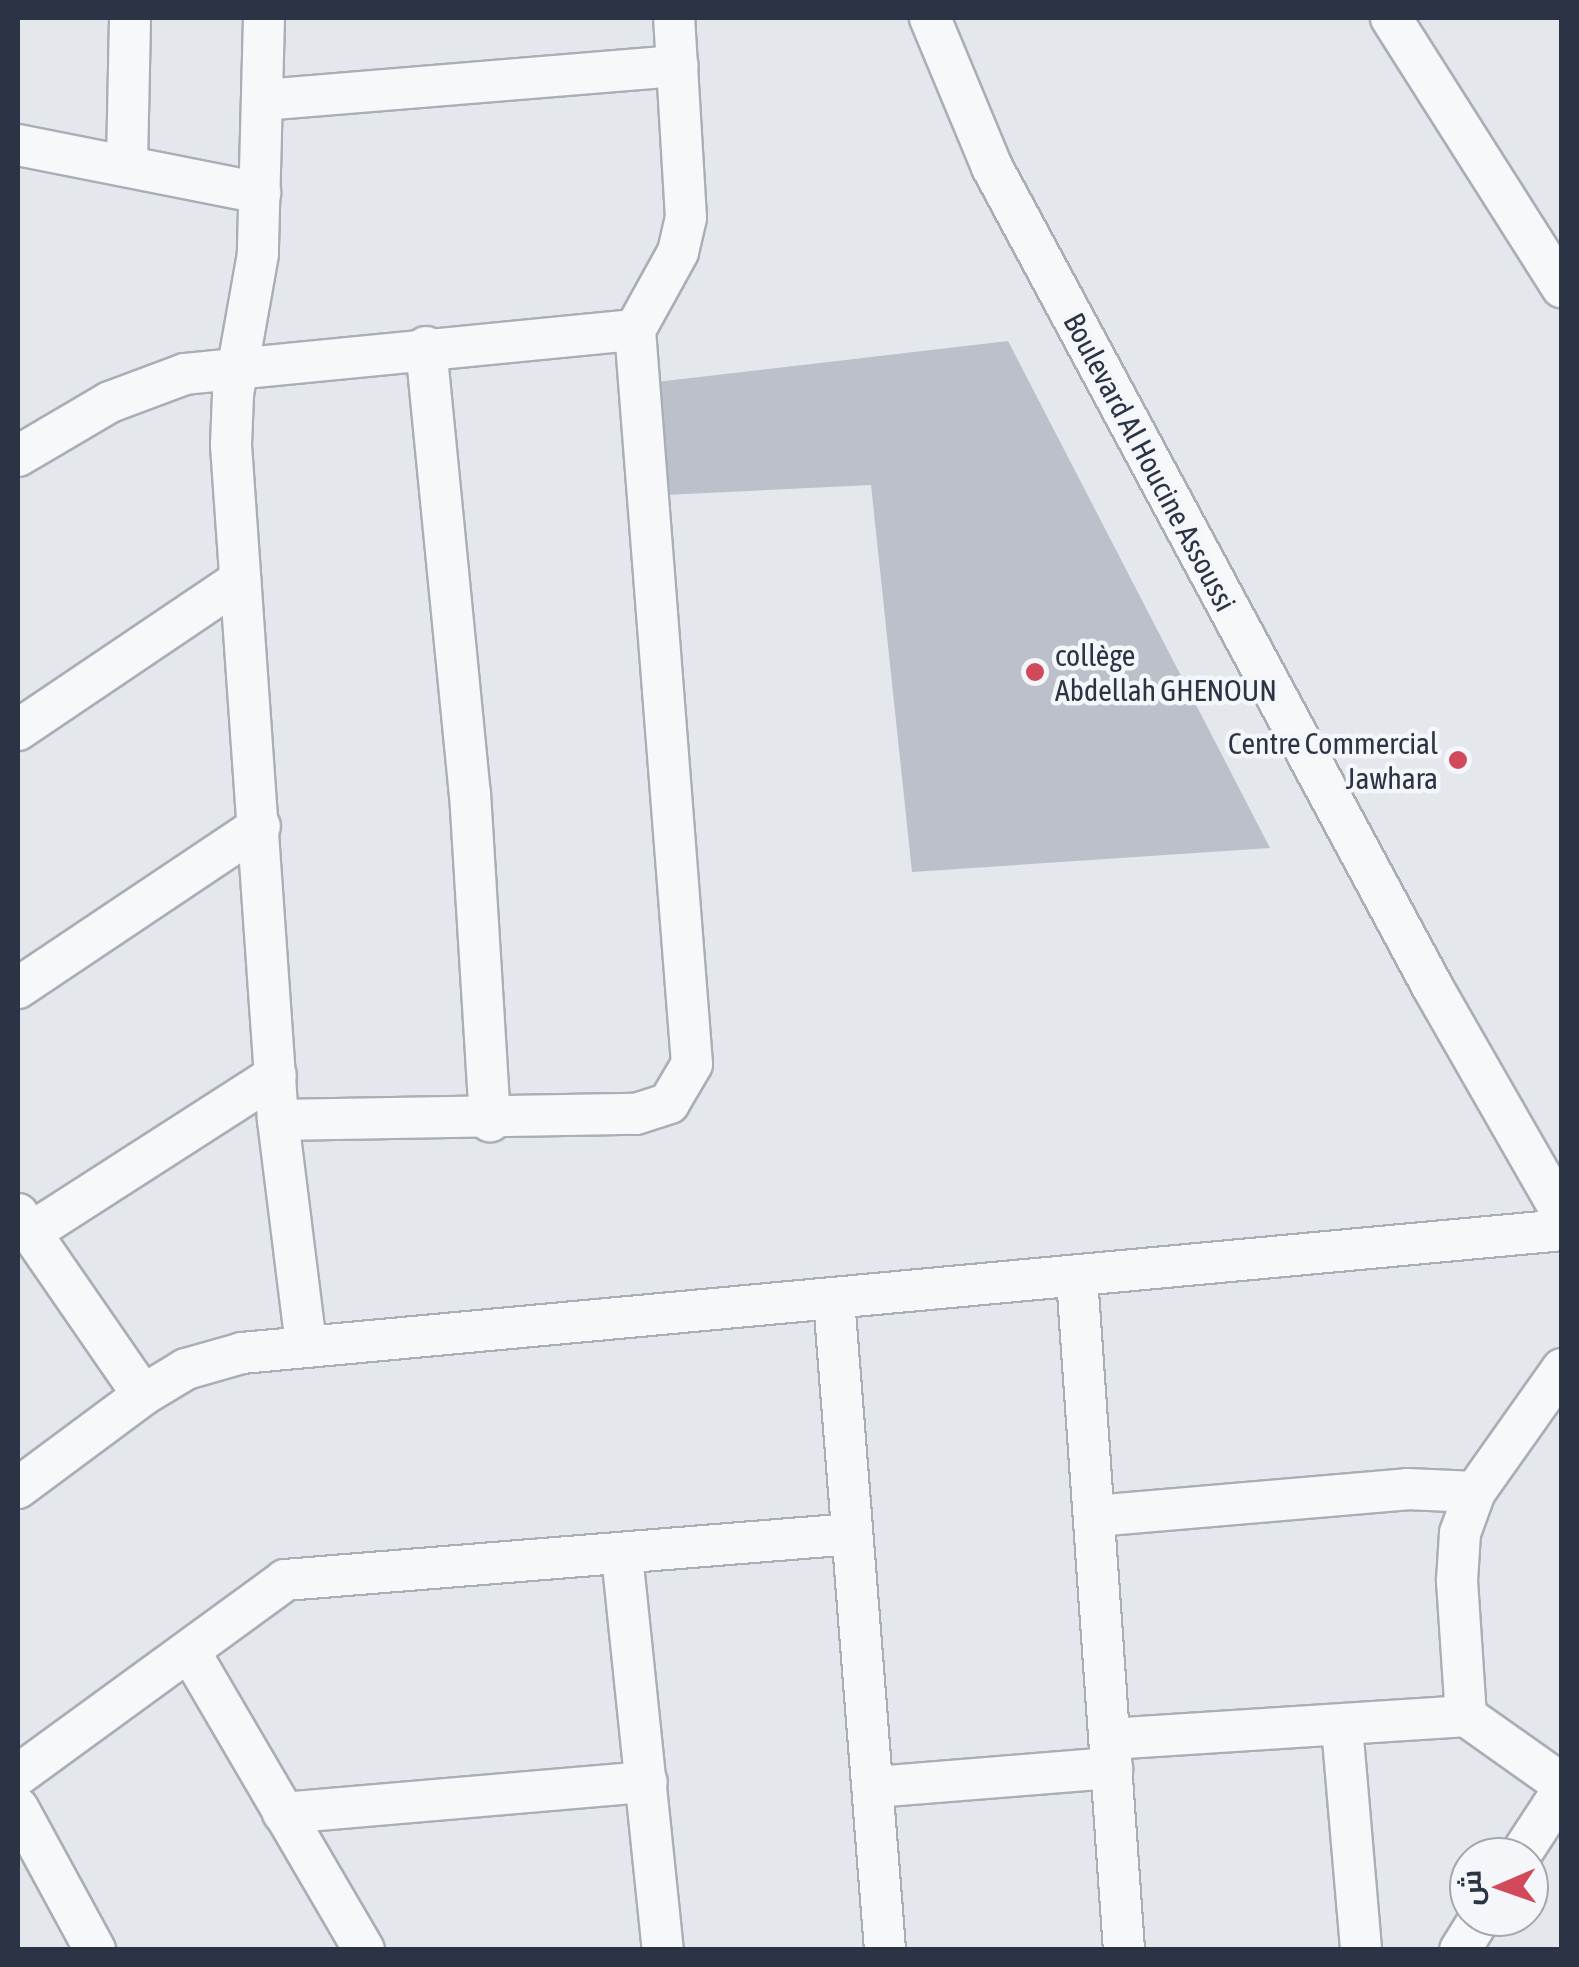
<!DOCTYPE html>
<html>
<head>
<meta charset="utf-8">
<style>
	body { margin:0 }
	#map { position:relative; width:1579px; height:1967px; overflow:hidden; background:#e4e7ec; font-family:"Asap Condensed",Cairo,sans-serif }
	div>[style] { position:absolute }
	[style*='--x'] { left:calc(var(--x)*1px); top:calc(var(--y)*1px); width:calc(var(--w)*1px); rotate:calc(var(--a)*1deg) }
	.building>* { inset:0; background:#bbc0ca }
	.roads { filter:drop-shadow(2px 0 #a9aeb7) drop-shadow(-2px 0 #a9aeb7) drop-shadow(0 2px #a9aeb7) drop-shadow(0 -2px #a9aeb7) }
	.minor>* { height:40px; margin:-20px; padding:0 20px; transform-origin:20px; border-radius:20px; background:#f7f8fa }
	.dots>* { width:28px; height:28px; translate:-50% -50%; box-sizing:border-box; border:5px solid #f4f6f9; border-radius:50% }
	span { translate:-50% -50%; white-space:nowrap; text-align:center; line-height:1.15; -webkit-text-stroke:9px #f4f6f9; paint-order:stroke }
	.street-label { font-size:30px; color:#2b3445 }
	.poi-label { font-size:30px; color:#2b3445 }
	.left { translate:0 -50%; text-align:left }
	.right { translate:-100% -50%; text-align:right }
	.frame { position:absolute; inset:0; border:20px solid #2b3445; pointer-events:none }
	.north { position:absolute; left:1449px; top:1837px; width:100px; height:100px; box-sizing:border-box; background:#f4f6f9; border:2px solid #a4a8b1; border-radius:50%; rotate:268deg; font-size:28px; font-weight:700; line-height:40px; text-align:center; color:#2b3445 }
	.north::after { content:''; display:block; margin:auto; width:35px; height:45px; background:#d1495b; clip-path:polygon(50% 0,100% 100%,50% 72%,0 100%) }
</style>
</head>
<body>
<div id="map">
	<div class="building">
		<i style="clip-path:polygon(1008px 341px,1270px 848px,912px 872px,871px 485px,665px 495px,656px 382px)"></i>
	</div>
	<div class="roads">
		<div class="minor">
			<i style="--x:264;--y:18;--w:236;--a:91.5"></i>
			<i style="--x:258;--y:254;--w:143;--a:100.1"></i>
			<i style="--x:233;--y:395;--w:50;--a:92.3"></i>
			<i style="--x:231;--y:445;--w:677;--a:86.02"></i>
			<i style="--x:278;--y:1120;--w:228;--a:82.9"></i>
			<i style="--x:930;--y:18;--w:161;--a:67.4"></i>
			<i style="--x:992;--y:167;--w:930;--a:61.75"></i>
			<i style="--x:1432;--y:986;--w:262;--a:60.2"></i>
			<i style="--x:1391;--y:18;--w:319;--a:57.6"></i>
			<i style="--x:263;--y:100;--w:416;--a:-4.7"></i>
			<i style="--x:18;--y:145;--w:247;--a:11.2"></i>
			<i style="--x:127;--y:163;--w:145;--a:-88.8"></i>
			<i style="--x:426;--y:347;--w:448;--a:84.4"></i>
			<i style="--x:470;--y:793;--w:329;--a:86.5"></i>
			<i style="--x:18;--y:456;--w:107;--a:-30.4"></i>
			<i style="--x:110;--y:402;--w:80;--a:-20.5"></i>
			<i style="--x:185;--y:374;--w:452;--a:-5.6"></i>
			<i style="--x:18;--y:730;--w:268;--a:-34"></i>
			<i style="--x:18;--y:988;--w:291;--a:-33.8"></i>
			<i style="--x:278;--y:1120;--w:358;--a:-1"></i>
			<i style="--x:636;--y:1114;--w:35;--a:-18"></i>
			<i style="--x:669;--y:1103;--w:45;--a:-59.5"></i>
			<i style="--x:692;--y:1064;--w:736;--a:-94.44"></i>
			<i style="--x:635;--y:330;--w:89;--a:-61.1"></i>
			<i style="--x:678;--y:252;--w:35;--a:-77"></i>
			<i style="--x:686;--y:218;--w:200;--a:-93.4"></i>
			<i style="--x:18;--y:1214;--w:220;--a:55.4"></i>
			<i style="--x:30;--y:1233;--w:292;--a:-32.7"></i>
			<i style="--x:1077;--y:1278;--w:674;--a:86"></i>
			<i style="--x:834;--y:1300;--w:652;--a:85.51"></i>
			<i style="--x:1562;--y:1369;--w:151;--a:125.3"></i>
			<i style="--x:1475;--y:1492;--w:44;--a:110.1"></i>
			<i style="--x:1460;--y:1533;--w:48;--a:93.6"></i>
			<i style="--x:1457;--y:1581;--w:135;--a:86.2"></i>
			<i style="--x:1466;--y:1716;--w:118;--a:35.3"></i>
			<i style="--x:18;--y:1488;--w:156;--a:-36.6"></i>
			<i style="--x:143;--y:1395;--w:50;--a:-31.2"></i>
			<i style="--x:186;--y:1369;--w:58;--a:-15.9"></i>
			<i style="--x:242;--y:1353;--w:1326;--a:-5.32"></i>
			<i style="--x:1095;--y:1516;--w:313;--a:-4.9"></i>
			<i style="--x:1407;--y:1489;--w:68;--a:2.5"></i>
			<i style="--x:622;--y:1555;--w:397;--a:84.1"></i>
			<i style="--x:190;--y:1652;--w:345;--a:59.7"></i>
			<i style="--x:1342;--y:1727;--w:224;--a:85.1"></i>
			<i style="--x:1110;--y:1739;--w:357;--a:-3.7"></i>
			<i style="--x:18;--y:1775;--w:331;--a:-36.1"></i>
			<i style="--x:285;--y:1580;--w:569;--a:-4.64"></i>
			<i style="--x:875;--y:1787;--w:238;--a:-4.6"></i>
			<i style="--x:18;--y:1808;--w:162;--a:61.5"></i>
			<i style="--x:283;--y:1813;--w:365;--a:-4.9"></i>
			<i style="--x:1519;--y:1857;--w:79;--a:-56.9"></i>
			<i style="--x:1460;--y:1950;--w:39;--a:-58"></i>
		</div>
	</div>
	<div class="dots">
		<i style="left:1035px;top:672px;background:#d1495b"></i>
		<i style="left:1458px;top:760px;background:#d1495b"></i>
	</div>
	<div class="street-label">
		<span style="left:1150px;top:462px;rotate:62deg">Boulevard Al Houcine Assoussi</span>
	</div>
	<div class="poi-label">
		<span class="left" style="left:1055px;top:672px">collège<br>Abdellah GHENOUN</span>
		<span class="right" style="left:1438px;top:760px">Centre Commercial<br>Jawhara</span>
	</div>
	<div class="frame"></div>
	<div class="north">ش</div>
</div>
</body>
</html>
